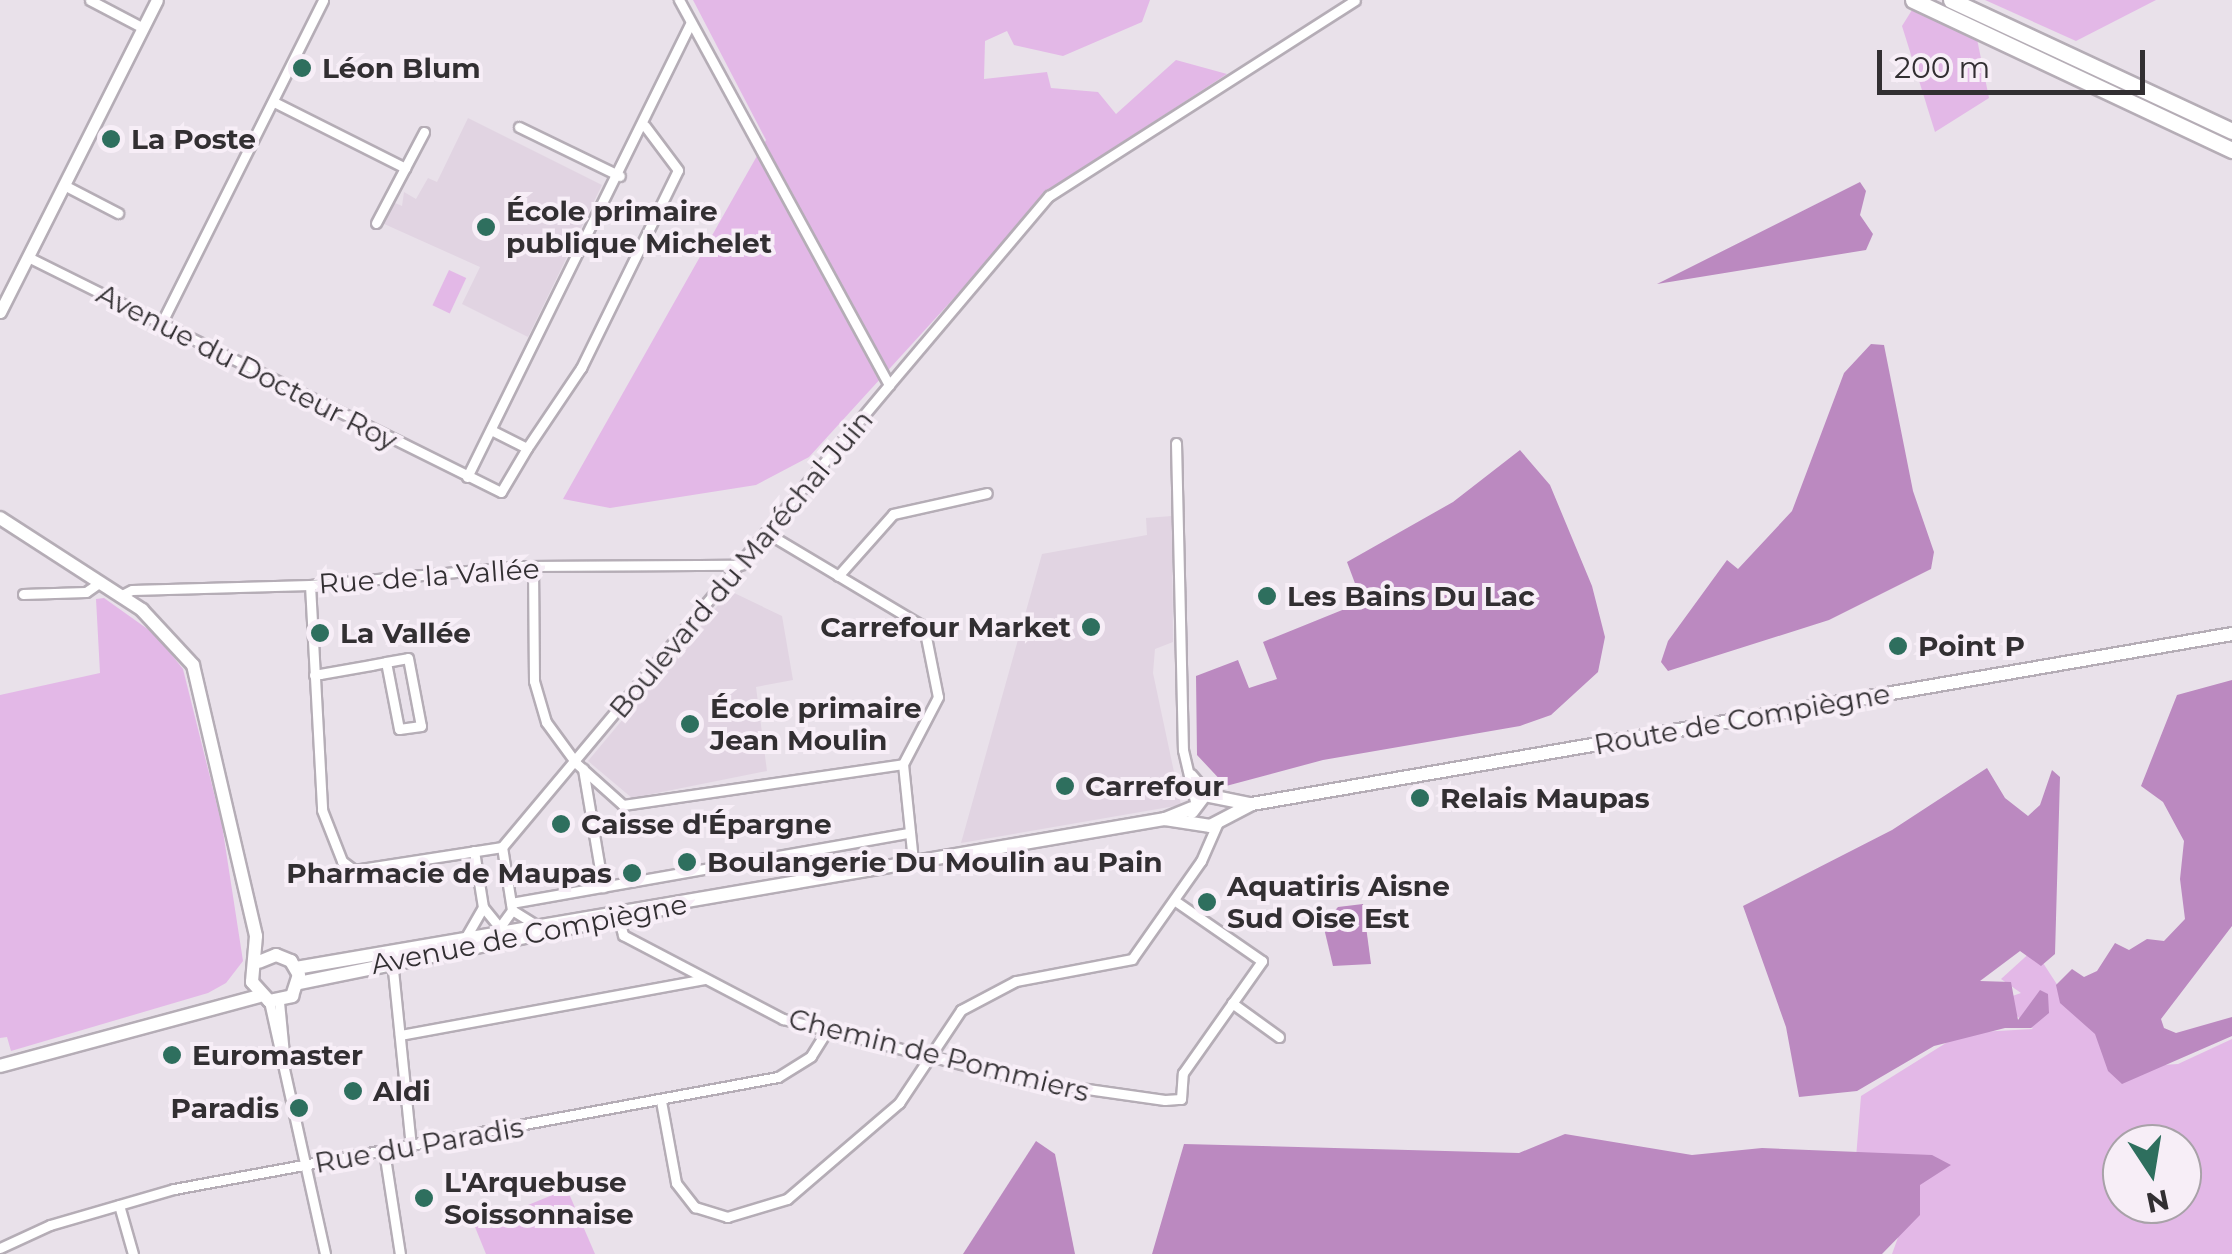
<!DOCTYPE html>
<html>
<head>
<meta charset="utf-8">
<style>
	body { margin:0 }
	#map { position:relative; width:2232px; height:1254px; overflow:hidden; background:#e9e1ea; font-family:Montserrat,sans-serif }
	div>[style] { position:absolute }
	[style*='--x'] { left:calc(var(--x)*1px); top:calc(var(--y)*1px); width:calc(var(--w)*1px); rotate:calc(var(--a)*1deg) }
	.built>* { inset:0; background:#e1d4e2 }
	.green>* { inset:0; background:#e3b8e7; transform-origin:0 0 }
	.water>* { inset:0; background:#bb89c0 }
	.roads { filter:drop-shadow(2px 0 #b5adb6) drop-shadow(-2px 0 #b5adb6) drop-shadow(0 2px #b5adb6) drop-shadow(0 -2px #b5adb6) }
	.minor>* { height:9px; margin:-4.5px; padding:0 4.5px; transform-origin:4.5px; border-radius:4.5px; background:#fff }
	.tertiary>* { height:11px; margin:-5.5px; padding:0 5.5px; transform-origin:5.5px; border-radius:5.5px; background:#fff }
	.secondary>* { height:12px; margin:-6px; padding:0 6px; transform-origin:6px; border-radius:6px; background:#fff }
	.trunk>* { height:15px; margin:-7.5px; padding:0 7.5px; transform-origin:7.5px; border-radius:7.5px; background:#fff }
	.dots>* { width:28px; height:28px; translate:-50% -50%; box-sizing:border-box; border:5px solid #f7eef7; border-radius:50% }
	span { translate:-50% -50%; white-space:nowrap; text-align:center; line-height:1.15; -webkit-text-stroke:8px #f7eef7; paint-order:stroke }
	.poi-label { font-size:28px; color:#322f32; font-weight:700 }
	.left { translate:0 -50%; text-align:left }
	.right { translate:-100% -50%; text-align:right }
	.street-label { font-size:28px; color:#322f32 }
	.north { position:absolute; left:2102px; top:1124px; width:100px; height:100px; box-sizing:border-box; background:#f7eef7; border:2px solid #a8a2a8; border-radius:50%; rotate:168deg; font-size:28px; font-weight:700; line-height:40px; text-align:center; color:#322f32 }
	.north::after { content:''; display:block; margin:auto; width:35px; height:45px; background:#2e6f5e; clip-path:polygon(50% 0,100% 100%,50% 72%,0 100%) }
	.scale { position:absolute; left:1877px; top:50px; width:268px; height:45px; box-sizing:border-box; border:5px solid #322f32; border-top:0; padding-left:12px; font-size:30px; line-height:35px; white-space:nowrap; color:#322f32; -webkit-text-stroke:8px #f7eef7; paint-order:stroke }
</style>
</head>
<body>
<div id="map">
	<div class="built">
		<i style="clip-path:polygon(468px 118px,602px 185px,528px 337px,462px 304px,480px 267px,382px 223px,393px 202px,402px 206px,404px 192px,416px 199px,428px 178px,437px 182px)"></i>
		<i style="clip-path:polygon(1172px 516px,1173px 642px,1155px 649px,1153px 673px,1181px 805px,961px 843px,1042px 554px,1147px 535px,1146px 518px)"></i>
		<i style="clip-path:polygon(730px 591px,782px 616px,793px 680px,756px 687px,767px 771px,632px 798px,588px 761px)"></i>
	</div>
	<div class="green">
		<i style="clip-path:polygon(693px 0,1150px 0,1142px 22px,1063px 56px,1014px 45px,1007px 31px,985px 41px,984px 79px,1047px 72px,1051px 88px,1098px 92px,1116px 114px,1176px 60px,1227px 74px,1057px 185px,809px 457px,756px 485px,610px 508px,563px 499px,766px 140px)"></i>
		<i style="clip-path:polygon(1985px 0,2156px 0,2076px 41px)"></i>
		<i style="clip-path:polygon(1912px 10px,1977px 39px,1989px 98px,1935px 132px,1902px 26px)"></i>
		<i style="left:449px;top:270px;width:19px;height:39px;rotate:25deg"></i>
		<i style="clip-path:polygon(104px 598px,156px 635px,183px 669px,222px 825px,243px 961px,226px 983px,208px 993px,11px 1051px,7px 1037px,0 1038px,0 695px,100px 673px,96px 599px)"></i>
		<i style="clip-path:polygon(evenodd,2034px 949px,2071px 1006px,2131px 1067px,2178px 1064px,2232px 1039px,2232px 1254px,1892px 1254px,1924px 1166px,1856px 1158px,1861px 1096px,1962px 1033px,2033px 1029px,1998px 1001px,2021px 993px,2001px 979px,2034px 949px,2122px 1144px,2182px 1144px,2182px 1204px,2122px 1204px,2122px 1144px)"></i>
		<i style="clip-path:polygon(567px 1189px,595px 1254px,486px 1254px,475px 1227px)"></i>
	</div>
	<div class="water">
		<i style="clip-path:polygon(1860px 182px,1866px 191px,1860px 215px,1873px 234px,1866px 250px,1657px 284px)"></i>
		<i style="clip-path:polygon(1871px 344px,1884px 345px,1913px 491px,1934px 552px,1931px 569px,1829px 620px,1668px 671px,1661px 662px,1668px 641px,1727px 560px,1738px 569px,1792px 511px,1844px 373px)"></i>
		<i style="clip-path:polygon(1520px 450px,1550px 485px,1592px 586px,1605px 637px,1598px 672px,1551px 715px,1520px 726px,1323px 760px,1226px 786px,1197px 755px,1196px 676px,1238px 660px,1249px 688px,1277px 679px,1263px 642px,1362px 602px,1347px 562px,1453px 502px)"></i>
		<i style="clip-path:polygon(2232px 680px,2232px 926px,2161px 1019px,2164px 1028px,2176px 1033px,2232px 1017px,2232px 1036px,2122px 1084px,2108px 1071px,2095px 1034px,2060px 1003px,2056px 985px,2072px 969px,2084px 977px,2097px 971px,2115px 943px,2129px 950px,2147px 939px,2164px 941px,2185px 919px,2180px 879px,2184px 841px,2163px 802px,2141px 786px,2177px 695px)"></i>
		<i style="clip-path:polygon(1987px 768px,2005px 798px,2028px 816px,2040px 805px,2052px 770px,2060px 777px,2055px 954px,2041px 966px,2020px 951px,1980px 981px,2011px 982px,2018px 1020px,2040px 990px,2048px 994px,2049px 1013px,2031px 1028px,2005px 1028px,1934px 1046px,1857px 1091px,1799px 1097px,1786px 1027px,1743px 906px,1892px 830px)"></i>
		<i style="clip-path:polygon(1363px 904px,1371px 964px,1333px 966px,1323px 924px,1338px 907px)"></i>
		<i style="clip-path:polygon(1565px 1134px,1692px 1155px,1762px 1148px,1932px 1155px,1951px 1165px,1920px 1185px,1920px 1215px,1882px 1254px,1152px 1254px,1184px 1144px,1519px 1153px)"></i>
		<i style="clip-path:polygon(1036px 1141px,1055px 1154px,1075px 1254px,963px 1254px)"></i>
	</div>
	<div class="roads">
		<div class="minor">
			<i style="--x:90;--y:0;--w:60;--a:27.8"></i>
			<i style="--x:274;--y:102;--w:147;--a:26.7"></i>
			<i style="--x:519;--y:127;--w:112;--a:25.9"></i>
			<i style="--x:64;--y:185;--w:61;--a:27.4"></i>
			<i style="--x:376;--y:223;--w:103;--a:-62.2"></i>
			<i style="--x:28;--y:257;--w:528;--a:26.42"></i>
			<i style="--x:501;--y:492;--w:51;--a:-59.4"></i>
			<i style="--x:161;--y:324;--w:362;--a:-63.4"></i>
			<i style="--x:889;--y:385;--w:248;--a:-49.8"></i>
			<i style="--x:1049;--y:196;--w:363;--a:-32.6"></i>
			<i style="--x:491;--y:430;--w:40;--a:26.6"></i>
			<i style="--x:527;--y:448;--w:97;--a:-56"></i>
			<i style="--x:581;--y:368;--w:220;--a:-63.9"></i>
			<i style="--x:678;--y:170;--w:55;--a:-126.9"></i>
			<i style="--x:1176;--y:443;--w:307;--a:88.7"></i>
			<i style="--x:1183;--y:750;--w:52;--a:76.8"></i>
			<i style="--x:467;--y:477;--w:505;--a:-63.79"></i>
			<i style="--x:767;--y:533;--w:183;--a:30.9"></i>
			<i style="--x:924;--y:627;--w:71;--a:78.7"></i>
			<i style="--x:938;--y:697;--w:76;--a:117.6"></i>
			<i style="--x:903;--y:764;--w:98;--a:84.1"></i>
			<i style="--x:533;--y:566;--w:115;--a:89.5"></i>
			<i style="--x:534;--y:681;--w:43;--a:73.7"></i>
			<i style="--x:546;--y:722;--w:51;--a:53.8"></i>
			<i style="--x:576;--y:763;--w:63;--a:41.8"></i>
			<i style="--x:623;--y:805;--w:283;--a:-8.3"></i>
			<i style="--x:838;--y:576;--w:83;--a:-48.4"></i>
			<i style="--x:893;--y:514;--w:96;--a:-12.6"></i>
			<i style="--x:310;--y:585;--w:225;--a:86.9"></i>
			<i style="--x:322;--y:810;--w:55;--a:68.6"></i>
			<i style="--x:342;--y:861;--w:15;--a:37"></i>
			<i style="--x:354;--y:870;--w:150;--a:-8.8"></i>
			<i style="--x:23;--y:594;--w:63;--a:-1.8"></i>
			<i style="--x:86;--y:592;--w:16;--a:-35"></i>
			<i style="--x:120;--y:596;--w:13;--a:-27"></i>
			<i style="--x:132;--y:590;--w:178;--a:-1.6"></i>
			<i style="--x:310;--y:585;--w:212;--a:-5.1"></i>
			<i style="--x:521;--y:566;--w:220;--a:-0.3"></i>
			<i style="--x:314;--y:675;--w:6;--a:-9"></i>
			<i style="--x:320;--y:674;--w:52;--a:-10"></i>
			<i style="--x:371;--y:665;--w:15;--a:-11"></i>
			<i style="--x:386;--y:662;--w:22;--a:-10"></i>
			<i style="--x:408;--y:658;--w:69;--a:79.2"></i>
			<i style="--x:421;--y:726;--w:22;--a:172"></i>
			<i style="--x:399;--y:729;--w:68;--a:-101"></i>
			<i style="--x:583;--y:769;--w:120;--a:80.4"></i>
			<i style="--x:1191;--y:774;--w:28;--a:49"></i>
			<i style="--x:502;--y:847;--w:603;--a:-50.05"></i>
			<i style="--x:889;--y:385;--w:439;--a:-118.6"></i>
			<i style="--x:474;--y:851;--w:57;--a:80.9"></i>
			<i style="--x:483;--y:907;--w:28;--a:51"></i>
			<i style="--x:511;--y:903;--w:405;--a:-10"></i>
			<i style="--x:512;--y:910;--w:26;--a:32"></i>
			<i style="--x:618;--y:917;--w:19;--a:74"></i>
			<i style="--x:623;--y:935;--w:181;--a:27.7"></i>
			<i style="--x:783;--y:1019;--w:249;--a:14.2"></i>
			<i style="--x:1024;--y:1080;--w:142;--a:8.1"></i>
			<i style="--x:1165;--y:1100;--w:16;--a:-4"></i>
			<i style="--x:1181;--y:1099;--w:26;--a:-86"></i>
			<i style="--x:1183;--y:1073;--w:137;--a:-54.8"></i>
			<i style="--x:1262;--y:961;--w:107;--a:-145.3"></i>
			<i style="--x:497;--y:931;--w:26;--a:-54"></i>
			<i style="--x:512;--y:910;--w:64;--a:-99"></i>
			<i style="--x:467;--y:935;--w:32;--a:-60"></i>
			<i style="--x:392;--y:960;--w:187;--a:84.2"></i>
			<i style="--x:269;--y:1001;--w:259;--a:77.5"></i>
			<i style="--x:279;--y:1002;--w:52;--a:84.5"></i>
			<i style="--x:1232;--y:1003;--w:58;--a:35.9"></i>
			<i style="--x:400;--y:1035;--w:309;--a:-10.4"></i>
			<i style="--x:661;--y:1101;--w:83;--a:79.6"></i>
			<i style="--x:676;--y:1183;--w:31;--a:52"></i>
			<i style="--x:695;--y:1207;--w:34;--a:17"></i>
			<i style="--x:727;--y:1217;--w:63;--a:-16.7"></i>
			<i style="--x:787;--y:1199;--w:148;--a:-40.6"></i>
			<i style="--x:899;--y:1103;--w:112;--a:-56.3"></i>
			<i style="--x:961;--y:1010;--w:62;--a:-27.8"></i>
			<i style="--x:1016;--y:981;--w:118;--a:-10.7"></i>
			<i style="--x:1132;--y:959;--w:120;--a:-54.9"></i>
			<i style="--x:1201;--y:861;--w:43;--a:-66.4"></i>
			<i style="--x:384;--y:1151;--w:104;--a:81.2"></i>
			<i style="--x:119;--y:1205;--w:51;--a:74.1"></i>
			<i style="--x:0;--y:1248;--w:55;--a:-24.7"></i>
			<i style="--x:50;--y:1225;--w:129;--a:-16.2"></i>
			<i style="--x:174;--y:1189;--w:614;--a:-10.51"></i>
			<i style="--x:778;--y:1077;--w:39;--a:-32"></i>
			<i style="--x:811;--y:1056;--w:28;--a:-58"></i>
		</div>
		<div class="tertiary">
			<i style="--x:0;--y:312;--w:349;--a:-63.3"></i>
		</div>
		<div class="secondary">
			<i style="--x:0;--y:518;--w:169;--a:32.9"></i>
			<i style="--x:142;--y:610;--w:75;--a:47.2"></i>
			<i style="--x:193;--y:665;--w:278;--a:76.9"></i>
			<i style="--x:256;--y:936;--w:46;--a:95"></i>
			<i style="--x:252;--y:982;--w:25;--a:48"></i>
			<i style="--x:269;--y:1001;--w:24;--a:-12"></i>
			<i style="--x:292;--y:996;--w:22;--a:-72"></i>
			<i style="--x:299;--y:975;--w:16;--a:-120"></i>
			<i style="--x:291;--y:961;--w:16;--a:-158"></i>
			<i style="--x:276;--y:955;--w:18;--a:158"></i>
			<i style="--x:1192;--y:812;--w:21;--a:-53"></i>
			<i style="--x:1205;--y:795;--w:46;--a:11.3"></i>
			<i style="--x:1165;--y:819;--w:46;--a:8.8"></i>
			<i style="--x:1210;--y:826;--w:47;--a:-27.6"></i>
			<i style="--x:1252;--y:804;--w:995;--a:-9.84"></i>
			<i style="--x:296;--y:968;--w:882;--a:-9.73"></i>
			<i style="--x:1165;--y:819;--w:29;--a:-22"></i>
			<i style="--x:299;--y:983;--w:388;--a:-11.5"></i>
			<i style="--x:0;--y:1066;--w:268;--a:-15.1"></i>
		</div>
		<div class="trunk">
			<i style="--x:1913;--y:0;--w:353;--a:25.2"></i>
			<i style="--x:1951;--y:0;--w:310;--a:25"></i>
		</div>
	</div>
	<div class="dots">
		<i style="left:302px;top:68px;background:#2e6f5e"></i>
		<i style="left:111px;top:139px;background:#2e6f5e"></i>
		<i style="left:486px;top:227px;background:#2e6f5e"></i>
		<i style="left:1267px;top:596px;background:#2e6f5e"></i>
		<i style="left:1091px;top:627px;background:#2e6f5e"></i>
		<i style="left:320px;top:633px;background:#2e6f5e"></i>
		<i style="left:1898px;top:646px;background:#2e6f5e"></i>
		<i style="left:690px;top:724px;background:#2e6f5e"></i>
		<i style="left:1065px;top:786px;background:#2e6f5e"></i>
		<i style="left:1420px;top:798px;background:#2e6f5e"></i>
		<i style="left:561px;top:824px;background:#2e6f5e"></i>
		<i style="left:687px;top:862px;background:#2e6f5e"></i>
		<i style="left:632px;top:873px;background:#2e6f5e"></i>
		<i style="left:1207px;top:902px;background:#2e6f5e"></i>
		<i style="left:172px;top:1055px;background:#2e6f5e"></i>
		<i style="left:353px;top:1091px;background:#2e6f5e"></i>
		<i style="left:299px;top:1108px;background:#2e6f5e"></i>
		<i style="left:424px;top:1198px;background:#2e6f5e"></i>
	</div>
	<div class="poi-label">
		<span class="left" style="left:322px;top:68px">Léon Blum</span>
		<span class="left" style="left:131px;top:139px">La Poste</span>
		<span class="left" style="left:506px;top:227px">École primaire<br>publique Michelet</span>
		<span class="left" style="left:1287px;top:596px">Les Bains Du Lac</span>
		<span class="right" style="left:1071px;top:627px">Carrefour Market</span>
		<span class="left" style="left:340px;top:633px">La Vallée</span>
		<span class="left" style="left:1918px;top:646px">Point P</span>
		<span class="left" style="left:710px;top:724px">École primaire<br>Jean Moulin</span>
		<span class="left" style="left:1085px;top:786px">Carrefour</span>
		<span class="left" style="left:1440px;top:798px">Relais Maupas</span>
		<span class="left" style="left:581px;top:824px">Caisse d'Épargne</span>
		<span class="left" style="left:707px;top:862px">Boulangerie Du Moulin au Pain</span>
		<span class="right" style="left:612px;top:873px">Pharmacie de Maupas</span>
		<span class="left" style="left:1227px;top:902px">Aquatiris Aisne<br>Sud Oise Est</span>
		<span class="left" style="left:192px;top:1055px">Euromaster</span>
		<span class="left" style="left:373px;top:1091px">Aldi</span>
		<span class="right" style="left:279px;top:1108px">Paradis</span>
		<span class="left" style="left:444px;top:1198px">L'Arquebuse<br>Soissonnaise</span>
	</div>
	<div class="street-label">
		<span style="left:247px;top:367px;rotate:27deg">Avenue du Docteur Roy</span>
		<span style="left:741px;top:564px;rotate:-50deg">Boulevard du Maréchal Juin</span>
		<span style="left:429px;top:576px;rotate:-4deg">Rue de la Vallée</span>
		<span style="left:1742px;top:719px;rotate:-10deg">Route de Compiègne</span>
		<span style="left:529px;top:934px;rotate:-11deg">Avenue de Compiègne</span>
		<span style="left:939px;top:1055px;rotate:14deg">Chemin de Pommiers</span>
		<span style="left:419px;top:1145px;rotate:-10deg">Rue du Paradis</span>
	</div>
	<div class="north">N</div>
	<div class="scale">200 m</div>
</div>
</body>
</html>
